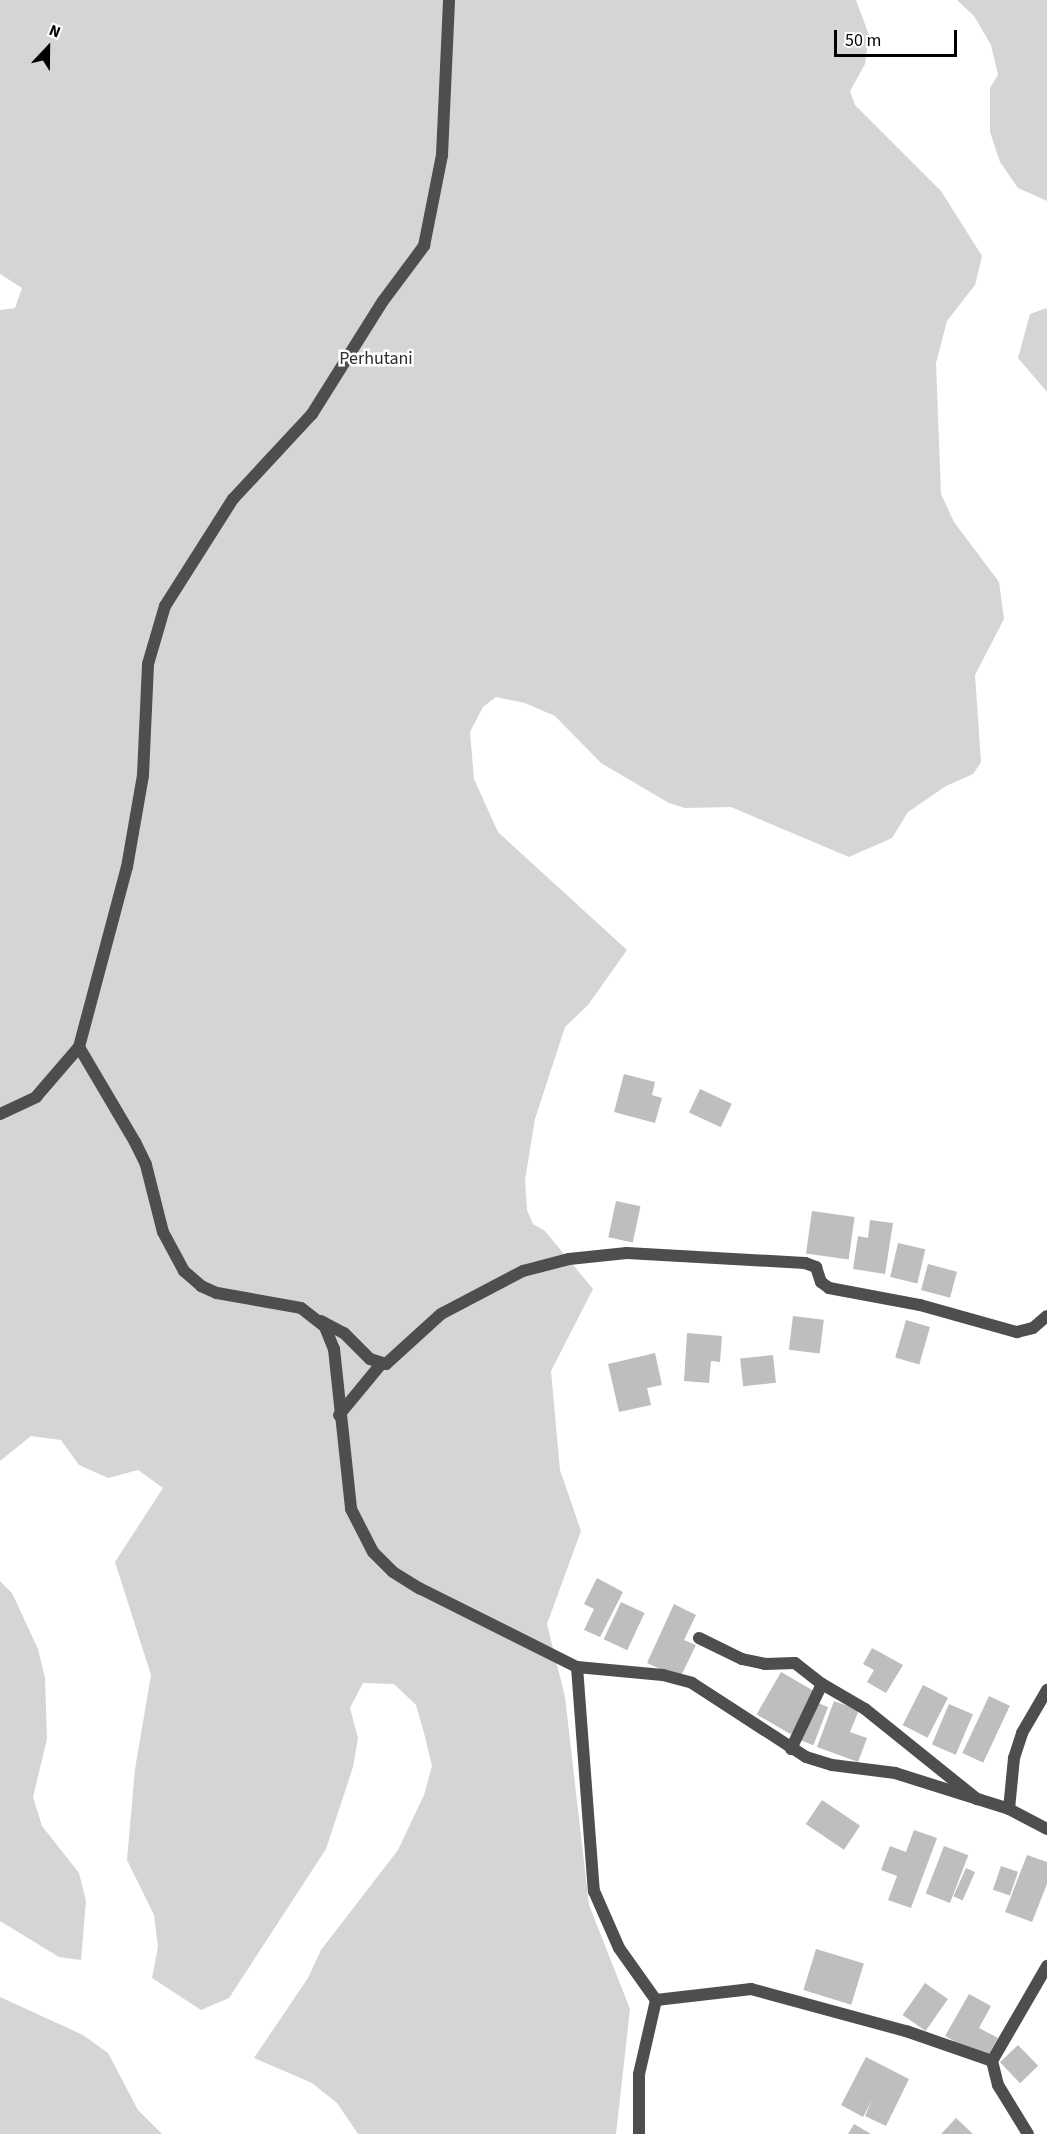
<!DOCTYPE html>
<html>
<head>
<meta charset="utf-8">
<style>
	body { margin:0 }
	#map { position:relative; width:1047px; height:2134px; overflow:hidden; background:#fff; font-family:"Source Sans 3",sans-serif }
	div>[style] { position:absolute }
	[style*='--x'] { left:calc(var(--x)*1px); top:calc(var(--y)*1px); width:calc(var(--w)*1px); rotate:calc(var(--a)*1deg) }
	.green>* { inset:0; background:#d5d5d5 }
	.building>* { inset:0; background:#bebebe; transform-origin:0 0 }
	.minor>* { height:12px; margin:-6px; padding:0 6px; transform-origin:6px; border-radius:6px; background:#4e4e4e }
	span { translate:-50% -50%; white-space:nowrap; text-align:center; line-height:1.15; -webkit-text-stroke:5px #fff; paint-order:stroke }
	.park-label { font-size:18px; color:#2c2c2c }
	.north { position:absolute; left:18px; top:18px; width:60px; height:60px; -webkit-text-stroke:4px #fff; paint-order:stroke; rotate:22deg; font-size:16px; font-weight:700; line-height:24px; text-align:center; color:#000 }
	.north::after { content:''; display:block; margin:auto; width:21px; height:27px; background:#000; clip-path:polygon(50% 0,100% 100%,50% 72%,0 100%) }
	.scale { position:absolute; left:834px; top:30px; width:123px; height:27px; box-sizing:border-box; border:3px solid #000; border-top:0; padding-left:8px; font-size:18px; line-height:21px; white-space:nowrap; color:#000; -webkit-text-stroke:4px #fff; paint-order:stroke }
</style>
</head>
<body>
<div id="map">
	<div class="green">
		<i style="clip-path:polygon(0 0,856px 0,869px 35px,865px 64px,850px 91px,855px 105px,941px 191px,982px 256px,975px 285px,947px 321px,936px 363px,941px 494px,954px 522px,999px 582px,1004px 619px,975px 675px,981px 762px,973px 774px,946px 786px,908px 812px,892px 838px,849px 857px,731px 807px,685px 808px,669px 803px,601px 763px,555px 716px,525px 703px,496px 697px,483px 707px,470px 732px,474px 779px,498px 832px,627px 950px,588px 1005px,565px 1027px,535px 1119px,525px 1180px,527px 1210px,533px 1224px,545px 1231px,593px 1289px,551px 1371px,560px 1470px,581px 1531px,547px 1624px,565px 1697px,589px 1905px,630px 2009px,616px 2134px,358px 2134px,337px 2103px,312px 2083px,254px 2058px,308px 1978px,321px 1950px,398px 1850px,424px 1795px,432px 1766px,424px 1733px,416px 1705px,394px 1684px,363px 1683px,350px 1708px,358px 1738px,353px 1767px,326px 1849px,229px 1998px,201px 2010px,152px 1978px,158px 1947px,154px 1915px,127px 1860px,135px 1769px,151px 1675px,115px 1562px,163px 1488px,138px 1470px,108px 1478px,79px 1465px,61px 1440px,31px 1436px,0 1461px,0 310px,15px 308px,22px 288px,0 274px)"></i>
		<i style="clip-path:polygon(957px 0,1047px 0,1047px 201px,1018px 188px,1000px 162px,990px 132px,990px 88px,998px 75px,991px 45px,974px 16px)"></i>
		<i style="clip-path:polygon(1047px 308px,1047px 392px,1018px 358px,1030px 314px)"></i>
		<i style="clip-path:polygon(0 1581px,12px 1593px,38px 1649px,45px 1678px,47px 1739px,33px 1797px,42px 1826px,79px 1873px,86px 1901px,81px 1960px,59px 1957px,0 1921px)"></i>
		<i style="clip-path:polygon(0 1997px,83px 2035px,108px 2053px,138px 2110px,162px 2134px,0 2134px)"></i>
	</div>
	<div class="building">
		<i style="clip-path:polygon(624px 1074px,655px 1082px,652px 1095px,662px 1098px,655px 1123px,614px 1112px)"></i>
		<i style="left:700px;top:1089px;width:35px;height:26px;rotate:25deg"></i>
		<i style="left:616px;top:1201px;width:25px;height:37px;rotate:12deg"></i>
		<i style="left:812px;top:1211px;width:43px;height:43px;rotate:8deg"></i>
		<i style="clip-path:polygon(870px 1220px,893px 1223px,885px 1274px,853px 1269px,858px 1236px,868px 1238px)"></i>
		<i style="left:898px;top:1243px;width:28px;height:35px;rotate:13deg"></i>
		<i style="left:928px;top:1264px;width:30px;height:27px;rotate:15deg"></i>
		<i style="left:793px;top:1316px;width:31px;height:34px;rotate:7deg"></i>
		<i style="left:906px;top:1320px;width:25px;height:39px;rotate:16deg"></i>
		<i style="clip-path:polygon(687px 1333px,722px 1336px,720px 1362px,711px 1361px,709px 1383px,684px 1381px)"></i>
		<i style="clip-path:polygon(655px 1353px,662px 1385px,647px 1388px,651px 1405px,619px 1412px,608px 1364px)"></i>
		<i style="left:773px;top:1355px;width:28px;height:33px;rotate:84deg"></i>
		<i style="clip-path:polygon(597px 1578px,623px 1592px,600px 1637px,584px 1630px,594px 1609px,584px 1604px)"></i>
		<i style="left:621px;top:1602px;width:26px;height:41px;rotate:25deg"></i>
		<i style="clip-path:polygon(674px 1604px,696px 1615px,684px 1640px,696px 1645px,680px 1678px,647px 1663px)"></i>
		<i style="clip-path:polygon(872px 1648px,903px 1665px,886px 1693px,867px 1682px,874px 1670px,863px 1664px)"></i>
		<i style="left:781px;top:1672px;width:40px;height:49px;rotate:30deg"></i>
		<i style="left:923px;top:1685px;width:28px;height:45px;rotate:27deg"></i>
		<i style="left:989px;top:1696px;width:23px;height:63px;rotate:25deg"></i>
		<i style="clip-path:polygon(834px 1701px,859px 1710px,850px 1732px,867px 1738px,858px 1762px,817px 1747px)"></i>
		<i style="left:815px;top:1702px;width:14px;height:41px;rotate:21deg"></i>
		<i style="left:949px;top:1704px;width:26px;height:44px;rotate:23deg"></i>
		<i style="left:822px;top:1800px;width:46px;height:29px;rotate:34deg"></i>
		<i style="clip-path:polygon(914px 1830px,937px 1838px,911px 1908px,888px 1900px,897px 1876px,881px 1870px,890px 1846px,906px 1852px)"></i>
		<i style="left:944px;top:1846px;width:26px;height:51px;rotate:21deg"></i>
		<i style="clip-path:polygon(1027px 1855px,1047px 1862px,1047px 1884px,1032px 1922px,1005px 1912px)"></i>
		<i style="left:1001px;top:1866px;width:18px;height:25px;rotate:19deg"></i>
		<i style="left:966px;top:1868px;width:10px;height:31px;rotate:24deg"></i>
		<i style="left:816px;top:1949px;width:50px;height:43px;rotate:17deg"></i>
		<i style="left:925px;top:1983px;width:28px;height:39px;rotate:35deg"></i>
		<i style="clip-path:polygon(969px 1994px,991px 2006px,979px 2028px,998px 2038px,986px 2059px,945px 2036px)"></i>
		<i style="left:1018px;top:2045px;width:29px;height:25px;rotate:46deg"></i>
		<i style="clip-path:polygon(866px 2057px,909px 2079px,886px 2126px,865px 2116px,872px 2100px,863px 2117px,841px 2105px)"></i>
		<i style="clip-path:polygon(956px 2118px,973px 2134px,941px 2134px)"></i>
		<i style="clip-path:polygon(854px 2124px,871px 2134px,848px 2134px)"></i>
	</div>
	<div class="minor">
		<i style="--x:79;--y:1047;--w:110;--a:59.5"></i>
		<i style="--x:135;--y:1142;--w:25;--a:64"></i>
		<i style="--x:146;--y:1165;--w:69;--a:75.8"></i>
		<i style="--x:163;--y:1232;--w:44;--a:61.7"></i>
		<i style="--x:184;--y:1271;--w:23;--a:41"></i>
		<i style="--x:201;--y:1286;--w:17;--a:24"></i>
		<i style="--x:217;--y:1293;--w:85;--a:10.1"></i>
		<i style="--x:301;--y:1308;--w:31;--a:38"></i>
		<i style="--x:325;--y:1327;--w:24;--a:68"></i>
		<i style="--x:334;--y:1349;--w:161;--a:83.9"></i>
		<i style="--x:351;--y:1509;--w:48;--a:62.9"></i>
		<i style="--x:373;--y:1552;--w:28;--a:45"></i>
		<i style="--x:393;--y:1572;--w:31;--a:32"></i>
		<i style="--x:419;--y:1588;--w:177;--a:26.6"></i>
		<i style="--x:577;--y:1667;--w:225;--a:85.7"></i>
		<i style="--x:594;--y:1891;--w:62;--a:66.3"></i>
		<i style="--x:619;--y:1948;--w:64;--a:54.6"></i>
		<i style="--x:656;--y:2000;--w:76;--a:102.9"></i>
		<i style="--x:639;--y:2074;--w:60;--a:90"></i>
		<i style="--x:0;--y:1114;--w:40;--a:-25"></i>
		<i style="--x:36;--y:1097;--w:66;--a:-49.3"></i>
		<i style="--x:79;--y:1047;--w:186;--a:-75.1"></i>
		<i style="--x:127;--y:867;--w:93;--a:-80.1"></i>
		<i style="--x:143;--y:775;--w:111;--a:-87.4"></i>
		<i style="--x:148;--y:664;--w:60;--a:-73.7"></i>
		<i style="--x:165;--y:606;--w:127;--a:-57.6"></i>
		<i style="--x:233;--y:499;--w:116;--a:-47.1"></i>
		<i style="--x:312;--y:414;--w:133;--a:-57.9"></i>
		<i style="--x:383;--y:301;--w:69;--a:-53.3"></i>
		<i style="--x:424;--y:246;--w:93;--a:-78.8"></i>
		<i style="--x:442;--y:155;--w:155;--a:-87.4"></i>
		<i style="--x:321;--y:1321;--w:26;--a:28"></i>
		<i style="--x:344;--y:1333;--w:37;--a:45"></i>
		<i style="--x:370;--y:1359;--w:17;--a:17"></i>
		<i style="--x:386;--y:1364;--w:74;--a:-42.3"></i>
		<i style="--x:441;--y:1314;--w:93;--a:-27.7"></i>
		<i style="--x:523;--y:1271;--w:48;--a:-14.6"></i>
		<i style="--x:569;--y:1259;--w:58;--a:-5.9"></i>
		<i style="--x:627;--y:1253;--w:178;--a:3.2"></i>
		<i style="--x:805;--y:1263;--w:12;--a:20"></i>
		<i style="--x:816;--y:1267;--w:16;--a:72"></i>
		<i style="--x:821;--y:1282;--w:10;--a:37"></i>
		<i style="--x:829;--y:1288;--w:93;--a:10.6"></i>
		<i style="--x:920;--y:1305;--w:101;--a:15.6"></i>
		<i style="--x:1017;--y:1332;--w:16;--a:-14"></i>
		<i style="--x:1033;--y:1328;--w:18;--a:-41"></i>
		<i style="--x:339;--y:1415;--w:66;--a:-50.5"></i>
		<i style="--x:699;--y:1638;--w:48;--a:26"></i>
		<i style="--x:742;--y:1659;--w:24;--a:12"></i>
		<i style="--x:765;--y:1664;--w:30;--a:-2"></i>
		<i style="--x:795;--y:1663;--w:34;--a:38"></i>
		<i style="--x:577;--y:1667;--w:86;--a:5.3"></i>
		<i style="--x:663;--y:1675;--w:30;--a:15"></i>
		<i style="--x:692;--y:1683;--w:136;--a:33"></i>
		<i style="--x:806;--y:1757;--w:27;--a:17"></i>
		<i style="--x:832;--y:1765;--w:64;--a:7.2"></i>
		<i style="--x:895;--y:1773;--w:120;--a:17.5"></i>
		<i style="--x:1009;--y:1809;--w:43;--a:27.8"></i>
		<i style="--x:791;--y:1749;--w:72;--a:-64.5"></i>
		<i style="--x:822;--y:1684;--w:50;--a:30.2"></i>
		<i style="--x:865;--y:1709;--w:144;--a:38.8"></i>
		<i style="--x:1009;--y:1809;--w:51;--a:-84.4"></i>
		<i style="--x:1014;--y:1758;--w:26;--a:-72"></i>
		<i style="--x:1022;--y:1733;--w:50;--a:-59.8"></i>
		<i style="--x:656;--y:2000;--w:96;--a:-6.6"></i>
		<i style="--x:751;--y:1989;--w:161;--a:15.2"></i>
		<i style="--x:906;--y:2031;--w:91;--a:19.2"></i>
		<i style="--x:992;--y:2061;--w:110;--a:-59.9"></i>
		<i style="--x:992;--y:2061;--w:25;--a:76"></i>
		<i style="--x:998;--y:2085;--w:57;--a:58.5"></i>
	</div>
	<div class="park-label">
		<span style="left:376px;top:359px">Perhutani</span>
	</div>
	<div class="north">N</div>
	<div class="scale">50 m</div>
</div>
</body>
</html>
